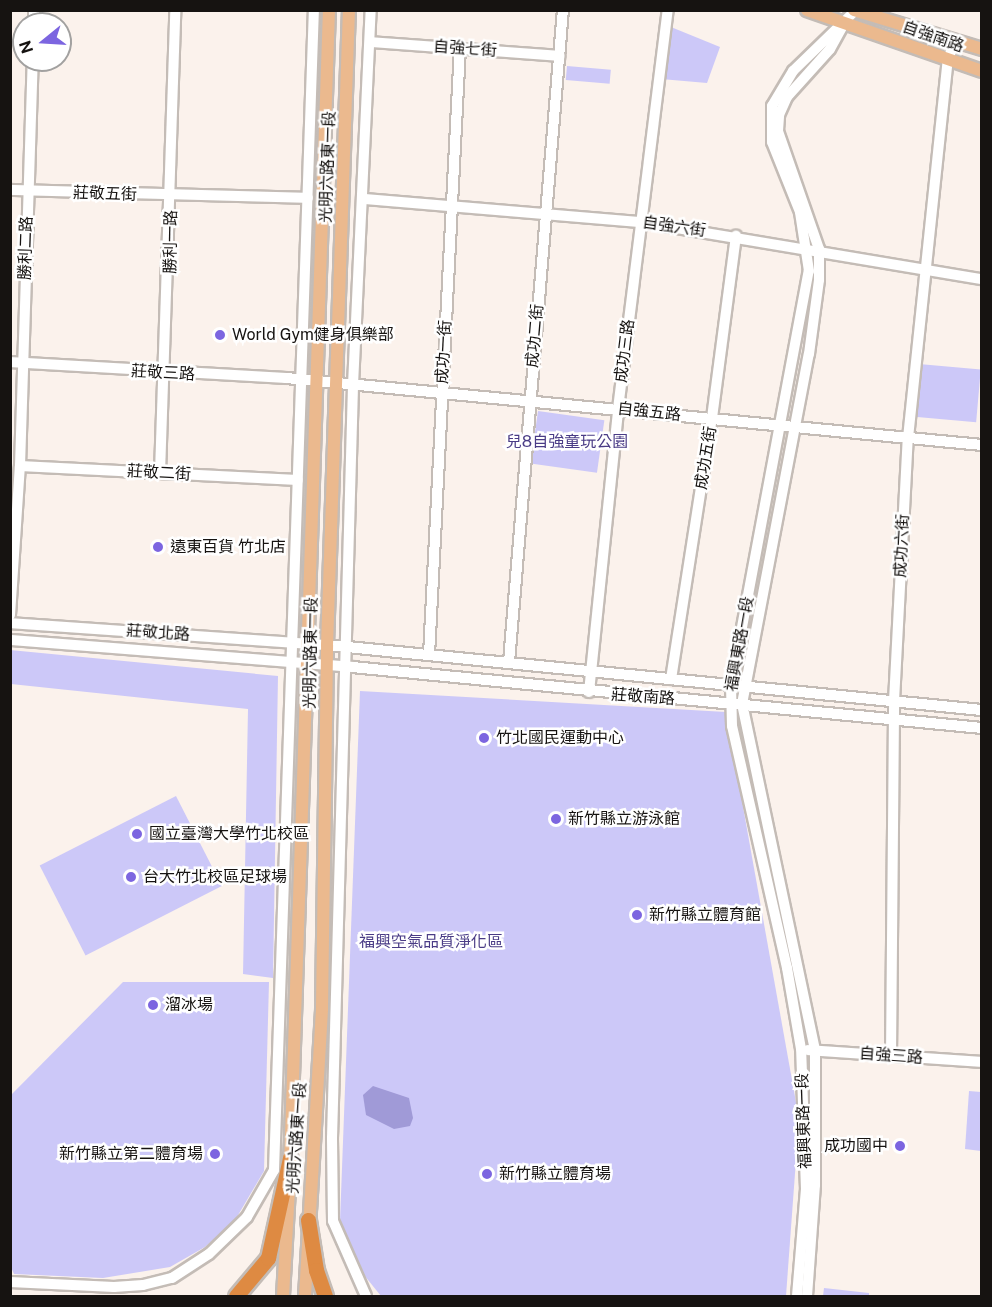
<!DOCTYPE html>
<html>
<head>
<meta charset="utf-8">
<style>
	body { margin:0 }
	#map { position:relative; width:992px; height:1307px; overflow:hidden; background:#fbf2ec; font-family:"Public Sans","Noto Sans TC",sans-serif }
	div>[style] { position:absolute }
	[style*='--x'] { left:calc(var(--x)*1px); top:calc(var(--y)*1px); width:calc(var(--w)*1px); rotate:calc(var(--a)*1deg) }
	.green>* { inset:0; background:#ccc8f8; transform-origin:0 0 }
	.water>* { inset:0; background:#a09ad7 }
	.roads { filter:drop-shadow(2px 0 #c4bcb6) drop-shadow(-2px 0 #c4bcb6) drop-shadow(0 2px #c4bcb6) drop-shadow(0 -2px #c4bcb6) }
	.minor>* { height:10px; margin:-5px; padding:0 5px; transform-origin:5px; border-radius:5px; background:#fff }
	.major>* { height:12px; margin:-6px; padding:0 6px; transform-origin:6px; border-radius:6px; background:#ebb98e }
	.highway>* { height:15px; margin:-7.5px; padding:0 7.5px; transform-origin:7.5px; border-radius:7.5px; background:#de8a42 }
	.dots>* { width:16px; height:16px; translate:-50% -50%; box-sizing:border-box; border:3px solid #fff; border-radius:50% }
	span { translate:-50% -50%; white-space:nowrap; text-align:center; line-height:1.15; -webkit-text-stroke:5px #fff; paint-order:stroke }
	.street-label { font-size:16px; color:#161311 }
	.poi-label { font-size:16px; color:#161311 }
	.left { translate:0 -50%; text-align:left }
	.right { translate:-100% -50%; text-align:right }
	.park-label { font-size:16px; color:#4a3c86 }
	.frame { position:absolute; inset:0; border:12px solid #161311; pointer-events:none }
	.north { position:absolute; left:12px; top:12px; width:60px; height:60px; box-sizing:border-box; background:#fff; border:2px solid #a2a1a0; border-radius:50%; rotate:252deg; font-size:16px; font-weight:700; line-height:24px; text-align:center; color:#161311 }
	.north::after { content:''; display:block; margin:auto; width:21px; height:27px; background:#7c65e0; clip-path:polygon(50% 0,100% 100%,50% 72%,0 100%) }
</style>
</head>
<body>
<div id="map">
	<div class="green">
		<i style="clip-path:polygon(666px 25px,720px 47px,707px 83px,661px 79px)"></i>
		<i style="left:567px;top:66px;width:44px;height:14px;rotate:5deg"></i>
		<i style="left:919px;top:364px;width:62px;height:53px;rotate:5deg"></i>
		<i style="left:538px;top:411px;width:67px;height:53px;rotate:8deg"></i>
		<i style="clip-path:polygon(10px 650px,278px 676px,273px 978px,243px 974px,248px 709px,11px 684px)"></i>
		<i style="clip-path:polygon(360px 691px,726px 712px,799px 1119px,786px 1296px,381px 1296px,364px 1275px,340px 1221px)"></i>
		<i style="left:176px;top:796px;width:101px;height:153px;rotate:63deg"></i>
		<i style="clip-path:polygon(123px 982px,269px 982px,264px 1171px,234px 1222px,205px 1247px,170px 1267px,103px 1278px,14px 1274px,10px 1265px,11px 1095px)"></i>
		<i style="clip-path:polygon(969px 1091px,981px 1092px,981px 1151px,965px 1149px)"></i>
		<i style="clip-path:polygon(824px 1288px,869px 1293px,869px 1296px,823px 1296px)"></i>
	</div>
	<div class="water">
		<i style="clip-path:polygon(373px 1086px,409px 1098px,413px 1118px,410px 1126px,394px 1129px,366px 1115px,363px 1095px)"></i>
	</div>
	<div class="roads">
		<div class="minor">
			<i style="--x:34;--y:24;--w:14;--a:-90"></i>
			<i style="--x:370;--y:42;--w:190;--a:4.2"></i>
			<i style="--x:10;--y:190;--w:298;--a:1.5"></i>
			<i style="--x:364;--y:199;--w:277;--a:4.8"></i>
			<i style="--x:640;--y:222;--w:347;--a:9.5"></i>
			<i style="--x:10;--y:362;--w:276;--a:3.3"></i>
			<i style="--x:286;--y:378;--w:699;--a:5.5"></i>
			<i style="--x:20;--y:466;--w:278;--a:2.9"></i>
			<i style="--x:160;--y:473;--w:463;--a:-88.1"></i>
			<i style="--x:10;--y:615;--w:149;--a:-86.2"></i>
			<i style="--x:20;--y:466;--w:406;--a:-88.2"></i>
			<i style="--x:10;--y:623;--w:318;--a:4"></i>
			<i style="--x:327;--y:645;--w:658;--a:5.67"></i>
			<i style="--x:10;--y:640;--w:343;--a:4.5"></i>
			<i style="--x:352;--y:667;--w:633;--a:5.53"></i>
			<i style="--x:429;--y:655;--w:608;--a:-87.08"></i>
			<i style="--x:509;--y:662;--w:654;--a:-85.27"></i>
			<i style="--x:671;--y:679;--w:264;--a:-81.1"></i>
			<i style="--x:712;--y:418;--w:184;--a:-82.5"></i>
			<i style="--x:589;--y:692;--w:284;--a:-84.1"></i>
			<i style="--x:618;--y:409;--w:402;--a:-82.9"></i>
			<i style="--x:808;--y:1050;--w:174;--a:3.9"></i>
			<i style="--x:891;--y:1056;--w:355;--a:-89.5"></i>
			<i style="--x:894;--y:701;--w:263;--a:-87"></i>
			<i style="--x:908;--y:438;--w:380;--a:-84"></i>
			<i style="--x:948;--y:60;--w:21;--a:-71"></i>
			<i style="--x:10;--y:1282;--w:104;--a:2.8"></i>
			<i style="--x:114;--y:1287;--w:29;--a:-4"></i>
			<i style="--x:143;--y:1285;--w:30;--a:-14"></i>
			<i style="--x:172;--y:1278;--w:44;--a:-33"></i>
			<i style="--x:209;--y:1254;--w:53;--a:-44.2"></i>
			<i style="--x:247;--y:1217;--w:54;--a:-60.1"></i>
			<i style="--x:274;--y:1170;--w:1161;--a:-88.03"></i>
			<i style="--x:366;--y:1296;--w:82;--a:-113.7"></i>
			<i style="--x:333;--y:1221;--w:83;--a:-90.7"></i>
			<i style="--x:332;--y:1138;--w:753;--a:-88.4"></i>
			<i style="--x:353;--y:385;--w:375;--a:-87.3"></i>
			<i style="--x:797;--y:1296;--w:107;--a:-85.2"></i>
			<i style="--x:806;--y:1189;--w:140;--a:-92"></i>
			<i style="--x:801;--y:1049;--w:82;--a:-99.8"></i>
			<i style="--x:787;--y:968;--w:248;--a:-102.8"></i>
			<i style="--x:732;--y:726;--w:40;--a:-91.4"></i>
			<i style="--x:731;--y:686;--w:422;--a:-79.4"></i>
			<i style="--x:809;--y:271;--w:60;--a:-98.7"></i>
			<i style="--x:800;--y:212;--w:75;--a:-111.8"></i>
			<i style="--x:772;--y:142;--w:36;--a:-90"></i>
			<i style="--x:772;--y:106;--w:41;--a:-59"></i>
			<i style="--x:793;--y:71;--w:88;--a:-44.1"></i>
			<i style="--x:807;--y:1296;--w:111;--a:-85.9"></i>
			<i style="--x:815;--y:1185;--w:135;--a:-90"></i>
			<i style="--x:815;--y:1050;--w:354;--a:-101.9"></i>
			<i style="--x:742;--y:704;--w:356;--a:-79.2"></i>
			<i style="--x:809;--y:354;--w:75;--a:-82.3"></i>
			<i style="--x:819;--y:280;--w:31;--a:-90"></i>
			<i style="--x:819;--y:249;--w:125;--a:-109.2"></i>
			<i style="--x:778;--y:131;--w:16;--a:-86"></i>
			<i style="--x:779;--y:115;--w:20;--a:-66"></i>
			<i style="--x:787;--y:97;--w:64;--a:-48.1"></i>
			<i style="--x:830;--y:49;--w:25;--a:-61"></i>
		</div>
		<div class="major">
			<i style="--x:807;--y:10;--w:185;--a:19.2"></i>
			<i style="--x:854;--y:10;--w:134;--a:16.9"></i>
			<i style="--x:290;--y:1166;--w:1157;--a:-88.07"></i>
			<i style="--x:283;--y:1296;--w:109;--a:-86.8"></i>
			<i style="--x:305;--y:1296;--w:288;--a:-86.6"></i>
			<i style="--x:322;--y:1009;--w:364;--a:-89.2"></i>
			<i style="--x:327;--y:645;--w:635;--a:-88.02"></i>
		</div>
		<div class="highway">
			<i style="--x:308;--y:1220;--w:51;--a:80.9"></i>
			<i style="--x:316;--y:1270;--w:28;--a:71"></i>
			<i style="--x:236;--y:1296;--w:50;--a:-49.9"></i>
			<i style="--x:268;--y:1258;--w:102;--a:-77.6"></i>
		</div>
	</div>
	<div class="dots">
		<i style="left:220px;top:335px;background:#7c65e0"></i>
		<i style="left:158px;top:547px;background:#7c65e0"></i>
		<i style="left:484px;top:738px;background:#7c65e0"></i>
		<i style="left:556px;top:819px;background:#7c65e0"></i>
		<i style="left:137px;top:834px;background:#7c65e0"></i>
		<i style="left:131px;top:877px;background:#7c65e0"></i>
		<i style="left:637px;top:915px;background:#7c65e0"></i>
		<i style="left:153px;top:1005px;background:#7c65e0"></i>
		<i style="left:900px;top:1146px;background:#7c65e0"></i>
		<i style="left:215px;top:1154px;background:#7c65e0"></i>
		<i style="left:487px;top:1174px;background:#7c65e0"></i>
	</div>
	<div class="street-label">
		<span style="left:933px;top:37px;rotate:19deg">自強南路</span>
		<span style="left:465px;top:49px;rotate:4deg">自強七街</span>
		<span style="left:328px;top:167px;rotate:-88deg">光明六路東一段</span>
		<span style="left:105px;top:194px;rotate:2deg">莊敬五街</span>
		<span style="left:674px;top:227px;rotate:8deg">自強六街</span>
		<span style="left:171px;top:242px;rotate:-89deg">勝利一路</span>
		<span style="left:26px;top:248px;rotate:-88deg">勝利二路</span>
		<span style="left:535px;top:336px;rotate:-85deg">成功二街</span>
		<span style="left:625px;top:351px;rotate:-83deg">成功三路</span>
		<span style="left:444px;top:352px;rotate:-87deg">成功一街</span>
		<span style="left:163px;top:373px;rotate:3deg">莊敬三路</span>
		<span style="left:649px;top:412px;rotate:6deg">自強五路</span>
		<span style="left:706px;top:458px;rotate:-81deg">成功五街</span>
		<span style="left:159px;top:473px;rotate:3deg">莊敬二街</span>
		<span style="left:902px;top:546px;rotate:-87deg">成功六街</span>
		<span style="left:158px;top:633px;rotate:4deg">莊敬北路</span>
		<span style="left:740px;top:644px;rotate:-80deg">福興東路一段</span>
		<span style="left:311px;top:653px;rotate:-89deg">光明六路東一段</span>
		<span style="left:643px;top:697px;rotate:4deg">莊敬南路</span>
		<span style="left:891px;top:1056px;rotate:4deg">自強三路</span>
		<span style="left:804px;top:1121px;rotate:-92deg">福興東路一段</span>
		<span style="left:297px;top:1138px;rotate:-86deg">光明六路東一段</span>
	</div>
	<div class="poi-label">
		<span class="left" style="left:232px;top:335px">World Gym健身俱樂部</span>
		<span class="left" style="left:170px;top:547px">遠東百貨 竹北店</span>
		<span class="left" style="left:496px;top:738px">竹北國民運動中心</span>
		<span class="left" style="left:568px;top:819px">新竹縣立游泳館</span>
		<span class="left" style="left:149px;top:834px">國立臺灣大學竹北校區</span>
		<span class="left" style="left:143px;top:877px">台大竹北校區足球場</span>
		<span class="left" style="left:649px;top:915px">新竹縣立體育館</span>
		<span class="left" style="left:165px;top:1005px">溜冰場</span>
		<span class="right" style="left:888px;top:1146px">成功國中</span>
		<span class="right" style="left:203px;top:1154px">新竹縣立第二體育場</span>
		<span class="left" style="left:499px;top:1174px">新竹縣立體育場</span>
	</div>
	<div class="park-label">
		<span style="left:567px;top:442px">兒8自強童玩公園</span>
		<span style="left:431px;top:942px">福興空氣品質淨化區</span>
	</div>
	<div class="frame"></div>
	<div class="north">N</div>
</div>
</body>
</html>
